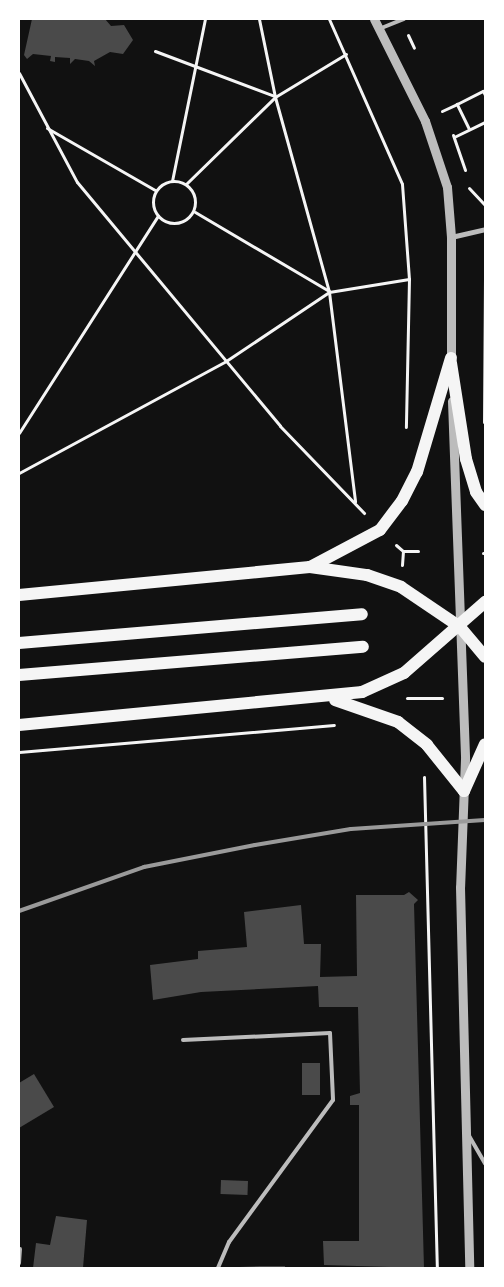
<!DOCTYPE html>
<html>
<head>
<meta charset="utf-8">
<style>
	body { margin:0 }
	#map { position:relative; width:504px; height:1287px; overflow:hidden; background:#111; font-family:"DM Sans",sans-serif }
	div>[style] { position:absolute }
	[style*='--x'] { left:calc(var(--x)*1px); top:calc(var(--y)*1px); width:calc(var(--w)*1px); rotate:calc(var(--a)*1deg) }
	.building>* { inset:0; background:#4a4a4a; transform-origin:0 0 }
	.path>* { height:3px; margin:-1.5px; padding:0 1.5px; transform-origin:1.5px; border-radius:1.5px; background:#f5f5f5 }
	.path>.ring { margin:-1.5px; padding:0; box-sizing:content-box; background:none; border:3px solid #f5f5f5; border-radius:50% }
	.service>* { height:4px; margin:-2px; padding:0 2px; transform-origin:2px; border-radius:2px; background:#bcbcbc }
	.minor>* { height:5px; margin:-2.5px; padding:0 2.5px; transform-origin:2.5px; border-radius:2.5px; background:#bcbcbc }
	.tertiary>* { height:9px; margin:-4.5px; padding:0 4.5px; transform-origin:4.5px; border-radius:4.5px; background:#bcbcbc }
	.primary>* { height:12px; margin:-6px; padding:0 6px; transform-origin:6px; border-radius:6px; background:#f5f5f5 }
	.rail>* { height:4px; margin:-2px; padding:0 2px; transform-origin:2px; border-radius:2px; background:#9a9a9a }
	span { translate:-50% -50%; white-space:nowrap; text-align:center; line-height:1.15; -webkit-text-stroke:5px #fff; paint-order:stroke }
	.frame { position:absolute; inset:0; border:20px solid #fff; pointer-events:none }
</style>
</head>
<body>
<div id="map">
	<div class="building">
		<i style="clip-path:polygon(32px 19px,105px 19px,111px 26px,124px 25px,133px 40px,123px 54px,110px 52px,94px 61px,95px 66px,89px 61px,75px 59px,70px 64px,70px 58px,55px 57px,55px 62px,50px 61px,51px 56px,33px 54px,27px 59px,24px 55px)"></i>
		<i style="clip-path:polygon(409px 892px,418px 900px,414px 904px,424px 1268px,324px 1265px,323px 1241px,359px 1241px,359px 1105px,350px 1105px,350px 1096px,360px 1093px,358px 1007px,319px 1007px,318px 986px,201px 992px,153px 1000px,150px 965px,198px 959px,198px 951px,247px 947px,244px 912px,301px 905px,304px 944px,321px 944px,320px 977px,357px 976px,356px 895px,404px 895px)"></i>
		<i style="left:320px;top:1063px;width:32px;height:18px;rotate:90deg"></i>
		<i style="clip-path:polygon(34px 1074px,54px 1107px,19px 1128px,19px 1083px)"></i>
		<i style="left:221px;top:1180px;width:27px;height:14px;rotate:2deg"></i>
		<i style="clip-path:polygon(56px 1216px,87px 1220px,83px 1268px,33px 1268px,36px 1243px,50px 1245px)"></i>
		<i style="clip-path:polygon(239px 1266px,285px 1266px,285px 1268px)"></i>
	</div>
	<div class="path">
		<i style="--x:259;--y:19;--w:80;--a:78.4"></i>
		<i style="--x:275;--y:97;--w:202;--a:74.5"></i>
		<i style="--x:329;--y:292;--w:211;--a:82.9"></i>
		<i style="--x:329;--y:19;--w:180;--a:66.1"></i>
		<i style="--x:402;--y:184;--w:95;--a:85.8"></i>
		<i style="--x:409;--y:279;--w:148;--a:91.2"></i>
		<i style="--x:408;--y:35;--w:14;--a:65"></i>
		<i style="--x:155;--y:51;--w:128;--a:20.6"></i>
		<i style="--x:19;--y:73;--w:123;--a:62"></i>
		<i style="--x:77;--y:182;--w:317;--a:50.2"></i>
		<i style="--x:280;--y:426;--w:121;--a:46"></i>
		<i style="--x:442;--y:111;--w:17;--a:-25"></i>
		<i style="--x:47;--y:128;--w:125;--a:29.9"></i>
		<i style="--x:469;--y:129;--w:28;--a:-116"></i>
		<i style="--x:457;--y:104;--w:29;--a:-27"></i>
		<i style="--x:483;--y:91;--w:4;--a:63"></i>
		<i style="--x:453;--y:135;--w:37;--a:71"></i>
		<i style="--x:454;--y:137;--w:34;--a:-26"></i>
		<i class="ring" style="left:153px;top:181px;width:39px;height:39px"></i>
		<i style="--x:172;--y:181;--w:165;--a:-78.5"></i>
		<i style="--x:186;--y:184;--w:124;--a:-44.3"></i>
		<i style="--x:275;--y:97;--w:83;--a:-31.2"></i>
		<i style="--x:469;--y:188;--w:23;--a:47"></i>
		<i style="--x:195;--y:212;--w:156;--a:30.5"></i>
		<i style="--x:484;--y:422;--w:157;--a:-89.6"></i>
		<i style="--x:19;--y:433;--w:258;--a:-57.4"></i>
		<i style="--x:19;--y:473;--w:235;--a:-28.4"></i>
		<i style="--x:226;--y:361;--w:124;--a:-33.8"></i>
		<i style="--x:329;--y:292;--w:81;--a:-9.2"></i>
		<i style="--x:396;--y:545;--w:9;--a:41"></i>
		<i style="--x:403;--y:551;--w:15;--a:0"></i>
		<i style="--x:483;--y:553;--w:2;--a:0"></i>
		<i style="--x:402;--y:565;--w:14;--a:-86"></i>
		<i style="--x:407;--y:698;--w:35;--a:0"></i>
		<i style="--x:19;--y:752;--w:316;--a:-4.9"></i>
		<i style="--x:424;--y:777;--w:491;--a:88.5"></i>
	</div>
	<div class="service">
		<i style="--x:379;--y:29;--w:27;--a:-22"></i>
		<i style="--x:183;--y:1040;--w:147;--a:-2.7"></i>
		<i style="--x:330;--y:1033;--w:67;--a:87.4"></i>
		<i style="--x:333;--y:1100;--w:176;--a:126.2"></i>
		<i style="--x:229;--y:1242;--w:28;--a:113"></i>
		<i style="--x:468;--y:1134;--w:34;--a:60"></i>
		<i style="--x:19;--y:1263;--w:14;--a:-86"></i>
	</div>
	<div class="minor">
		<i style="--x:451;--y:237;--w:35;--a:-13"></i>
	</div>
	<div class="tertiary">
		<i style="--x:374;--y:19;--w:114;--a:63.4"></i>
		<i style="--x:425;--y:121;--w:70;--a:71.6"></i>
		<i style="--x:447;--y:187;--w:50;--a:85.4"></i>
		<i style="--x:451;--y:237;--w:126;--a:90"></i>
		<i style="--x:452;--y:401;--w:358;--a:87.9"></i>
		<i style="--x:465;--y:759;--w:128;--a:92.2"></i>
		<i style="--x:460;--y:887;--w:381;--a:88.6"></i>
	</div>
	<div class="primary">
		<i style="--x:451;--y:363;--w:97;--a:81.1"></i>
		<i style="--x:466;--y:459;--w:34;--a:73"></i>
		<i style="--x:476;--y:492;--w:16;--a:55"></i>
		<i style="--x:310;--y:567;--w:79;--a:-27.9"></i>
		<i style="--x:380;--y:530;--w:36;--a:-53"></i>
		<i style="--x:402;--y:501;--w:33;--a:-63"></i>
		<i style="--x:417;--y:472;--w:119;--a:-73.4"></i>
		<i style="--x:19;--y:595;--w:292;--a:-5.5"></i>
		<i style="--x:310;--y:567;--w:58;--a:8"></i>
		<i style="--x:367;--y:575;--w:36;--a:19"></i>
		<i style="--x:401;--y:587;--w:71;--a:34.1"></i>
		<i style="--x:460;--y:627;--w:39;--a:50"></i>
		<i style="--x:19;--y:643;--w:344;--a:-4.8"></i>
		<i style="--x:19;--y:675;--w:345;--a:-4.7"></i>
		<i style="--x:335;--y:700;--w:67;--a:19.2"></i>
		<i style="--x:398;--y:722;--w:37;--a:38"></i>
		<i style="--x:427;--y:745;--w:59;--a:51.2"></i>
		<i style="--x:19;--y:725;--w:345;--a:-5.5"></i>
		<i style="--x:362;--y:692;--w:46;--a:-24.3"></i>
		<i style="--x:404;--y:673;--w:108;--a:-41.2"></i>
		<i style="--x:464;--y:791;--w:51;--a:-65.9"></i>
	</div>
	<div class="rail">
		<i style="--x:19;--y:911;--w:133;--a:-19.4"></i>
		<i style="--x:144;--y:867;--w:113;--a:-11.2"></i>
		<i style="--x:255;--y:845;--w:97;--a:-9.5"></i>
		<i style="--x:351;--y:829;--w:134;--a:-3.8"></i>
	</div>
	<div class="frame"></div>
</div>
</body>
</html>
